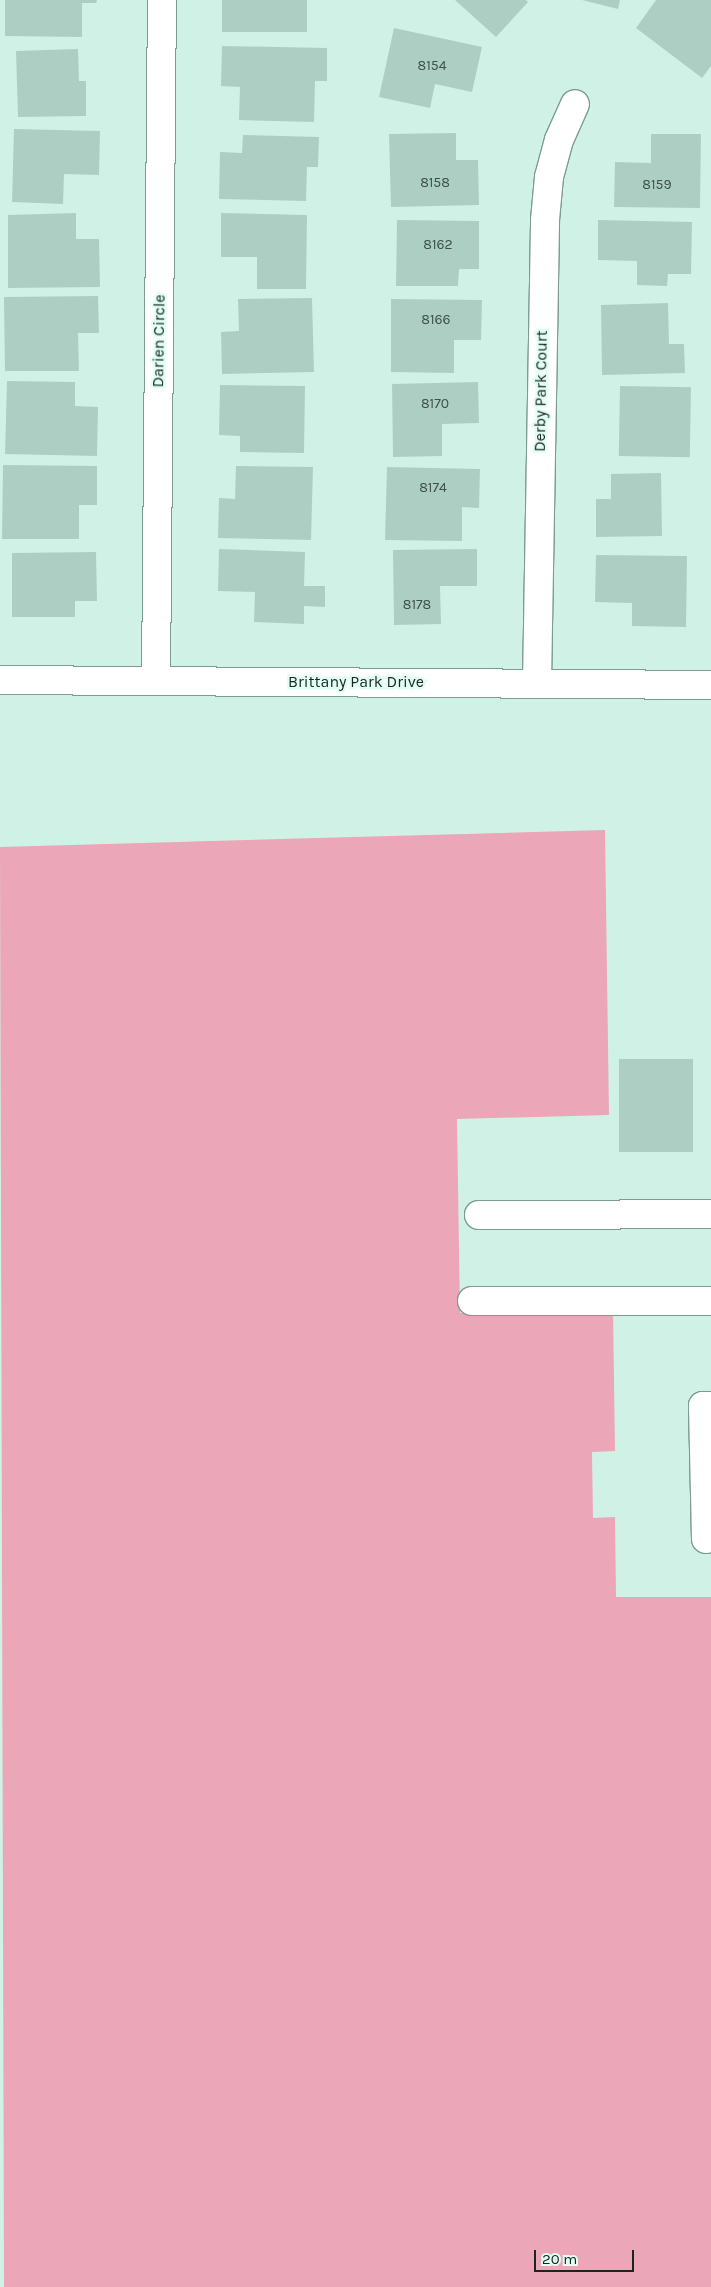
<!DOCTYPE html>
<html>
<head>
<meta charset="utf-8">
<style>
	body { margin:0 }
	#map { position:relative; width:711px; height:2287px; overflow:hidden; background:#d0f2e6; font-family:Karla,sans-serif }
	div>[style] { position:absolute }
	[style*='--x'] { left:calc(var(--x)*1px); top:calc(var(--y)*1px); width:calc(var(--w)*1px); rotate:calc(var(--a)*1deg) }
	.green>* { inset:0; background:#eba6b7 }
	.building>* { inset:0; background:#adcfc3; transform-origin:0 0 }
	.roads { filter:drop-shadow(1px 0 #7c9c91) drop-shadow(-1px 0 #7c9c91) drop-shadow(0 1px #7c9c91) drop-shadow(0 -1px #7c9c91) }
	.minor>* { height:28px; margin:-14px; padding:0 14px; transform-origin:14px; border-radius:14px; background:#fff }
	span { translate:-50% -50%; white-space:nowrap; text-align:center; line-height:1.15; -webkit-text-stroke:5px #e2fef4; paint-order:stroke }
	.number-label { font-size:14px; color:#3d504a }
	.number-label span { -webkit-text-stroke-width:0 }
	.street-label { font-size:16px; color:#182521 }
	.scale { position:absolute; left:534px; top:2250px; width:100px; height:22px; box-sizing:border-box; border:2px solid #182521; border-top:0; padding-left:6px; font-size:15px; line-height:18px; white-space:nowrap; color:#182521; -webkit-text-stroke:4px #e2fef4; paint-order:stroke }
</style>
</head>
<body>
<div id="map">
	<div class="green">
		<i style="clip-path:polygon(605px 830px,609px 1115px,457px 1119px,460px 1313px,613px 1308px,615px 1451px,592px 1452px,593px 1518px,615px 1517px,616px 1597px,711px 1597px,711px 2287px,4px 2287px,0 847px)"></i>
	</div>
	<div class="building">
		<i style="clip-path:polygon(5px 0,97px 0,96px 3px,82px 3px,82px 37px,5px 36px)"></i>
		<i style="left:222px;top:0;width:85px;height:32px"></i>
		<i style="clip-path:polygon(455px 0,526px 0,528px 2px,496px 37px)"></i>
		<i style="clip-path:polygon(582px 0,620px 0,618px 9px)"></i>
		<i style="clip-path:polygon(656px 0,711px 0,711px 66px,702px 78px,636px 28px)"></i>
		<i style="clip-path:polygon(394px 28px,482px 47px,472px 92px,435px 84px,430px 108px,379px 97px)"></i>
		<i style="clip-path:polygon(222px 46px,327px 48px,327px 81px,315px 81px,314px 122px,239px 120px,240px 87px,221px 86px)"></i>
		<i style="clip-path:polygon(78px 49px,79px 81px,86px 81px,86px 116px,18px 117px,16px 51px)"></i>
		<i style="clip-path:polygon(14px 129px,100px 131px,99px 175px,64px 174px,63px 204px,12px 202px)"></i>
		<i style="clip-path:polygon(456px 133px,456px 160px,478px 160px,479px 205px,391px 207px,389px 134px)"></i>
		<i style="clip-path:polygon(651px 134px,701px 134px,700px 208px,614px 207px,615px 162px,651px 163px)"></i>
		<i style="clip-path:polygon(243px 135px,319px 137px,318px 167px,307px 167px,306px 201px,219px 199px,220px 152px,242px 153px)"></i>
		<i style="clip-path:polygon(76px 213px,76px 239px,99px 239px,100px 287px,8px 288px,8px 215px)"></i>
		<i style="clip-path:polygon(221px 213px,307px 215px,306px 289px,257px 289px,257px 257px,221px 257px)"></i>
		<i style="clip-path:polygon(397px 220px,479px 221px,479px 269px,459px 269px,458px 286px,396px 286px)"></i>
		<i style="clip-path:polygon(598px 220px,692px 222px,691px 274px,668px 274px,667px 286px,637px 285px,637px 261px,598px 260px)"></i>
		<i style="clip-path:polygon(98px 296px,99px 333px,78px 333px,79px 371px,5px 371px,4px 297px)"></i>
		<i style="clip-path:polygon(312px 298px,314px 372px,222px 374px,221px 332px,239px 331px,238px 299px)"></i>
		<i style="clip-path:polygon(391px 299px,482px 300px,481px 340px,454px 340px,454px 373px,391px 372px)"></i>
		<i style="clip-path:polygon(668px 303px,669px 344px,684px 344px,685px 373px,602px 375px,601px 305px)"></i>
		<i style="clip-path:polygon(7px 381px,75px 382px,75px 406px,98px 407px,97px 456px,5px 454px)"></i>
		<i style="clip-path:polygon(478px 382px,479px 423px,442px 424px,442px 456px,393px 457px,392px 384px)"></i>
		<i style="clip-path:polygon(220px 385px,305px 386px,304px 453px,240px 452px,240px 436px,219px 435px)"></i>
		<i style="left:620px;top:386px;width:71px;height:70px;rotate:1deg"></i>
		<i style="clip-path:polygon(3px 465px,97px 466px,97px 505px,79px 505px,79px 539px,2px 539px)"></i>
		<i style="clip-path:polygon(236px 466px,313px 467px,311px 540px,218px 538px,219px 498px,235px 499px)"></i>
		<i style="clip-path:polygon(387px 467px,480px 469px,479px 508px,462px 507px,462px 541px,385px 540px)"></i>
		<i style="clip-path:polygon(661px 473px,662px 536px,596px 537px,596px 499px,611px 499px,611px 474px)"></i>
		<i style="clip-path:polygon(219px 549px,305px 552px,304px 586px,325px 586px,325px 607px,304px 606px,304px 624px,254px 622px,255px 592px,218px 591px)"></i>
		<i style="clip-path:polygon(477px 549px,477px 586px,440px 586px,441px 624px,394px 625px,393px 550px)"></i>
		<i style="clip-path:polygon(96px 552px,97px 601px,75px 601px,75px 617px,12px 617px,12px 553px)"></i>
		<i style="clip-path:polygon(596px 555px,687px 556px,686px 627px,632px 626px,632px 603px,595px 602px)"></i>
		<i style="left:619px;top:1059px;width:74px;height:93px"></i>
	</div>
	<div class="roads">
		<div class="minor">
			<i style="--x:0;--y:680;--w:711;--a:0.4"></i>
			<i style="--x:156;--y:681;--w:681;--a:-89.5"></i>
			<i style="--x:537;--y:683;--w:463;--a:-89"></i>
			<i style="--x:545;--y:220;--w:43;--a:-84.7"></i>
			<i style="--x:549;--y:177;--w:38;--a:-75"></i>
			<i style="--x:559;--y:140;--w:39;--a:-66"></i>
			<i style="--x:479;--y:1215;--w:232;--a:-0.2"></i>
			<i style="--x:472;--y:1301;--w:239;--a:0"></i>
			<i style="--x:706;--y:1539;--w:133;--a:-91.3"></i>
			<i style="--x:703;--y:1406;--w:8;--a:0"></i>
		</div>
	</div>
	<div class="number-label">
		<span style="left:432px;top:66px">8154</span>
		<span style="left:435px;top:183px">8158</span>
		<span style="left:657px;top:185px">8159</span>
		<span style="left:438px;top:245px">8162</span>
		<span style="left:436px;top:320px">8166</span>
		<span style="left:435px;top:404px">8170</span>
		<span style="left:433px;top:488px">8174</span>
		<span style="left:417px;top:605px">8178</span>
	</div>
	<div class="street-label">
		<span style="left:159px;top:341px;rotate:-89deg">Darien Circle</span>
		<span style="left:541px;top:391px;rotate:-89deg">Derby Park Court</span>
		<span style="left:356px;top:682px">Brittany Park Drive</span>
	</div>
	<div class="scale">20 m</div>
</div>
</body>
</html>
